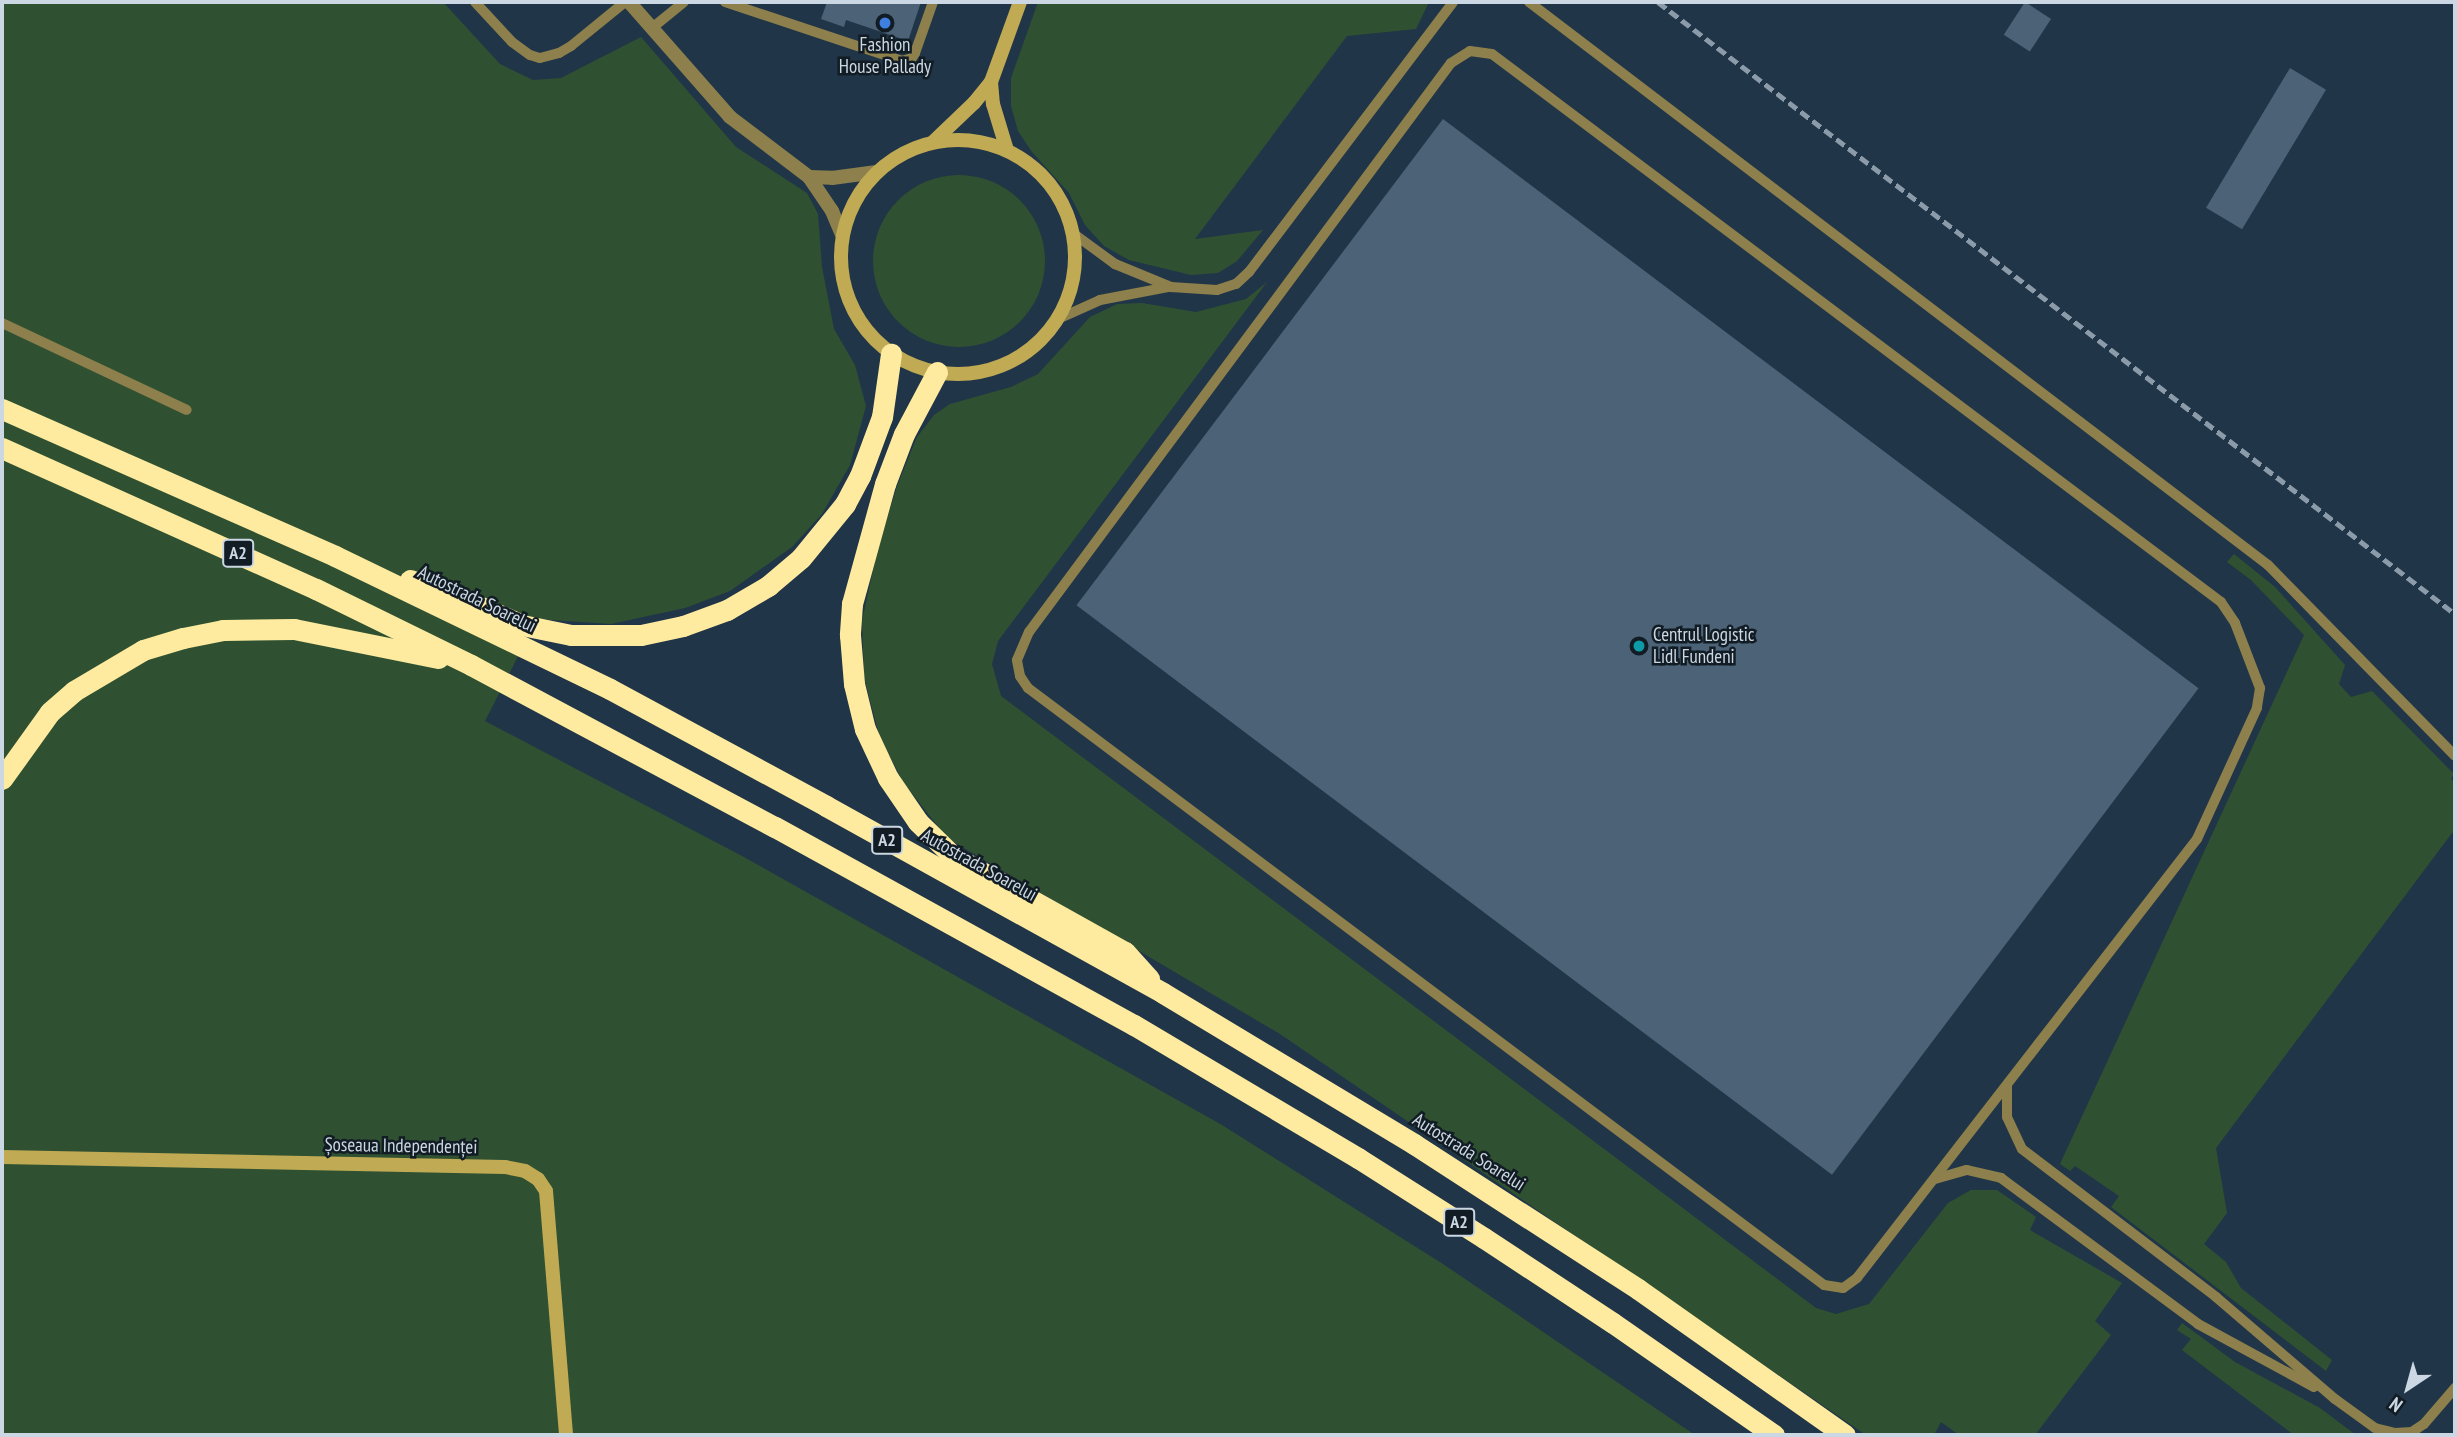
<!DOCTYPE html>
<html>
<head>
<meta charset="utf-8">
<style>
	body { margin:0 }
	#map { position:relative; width:2457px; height:1437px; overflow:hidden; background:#203547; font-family:"PT Sans Narrow",sans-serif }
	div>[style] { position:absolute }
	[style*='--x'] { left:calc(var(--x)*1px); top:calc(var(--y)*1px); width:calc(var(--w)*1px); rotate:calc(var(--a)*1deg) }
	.green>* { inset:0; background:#2f5132 }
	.round { border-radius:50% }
	.building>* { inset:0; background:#4c6377; transform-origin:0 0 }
	.lane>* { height:10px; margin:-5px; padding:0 5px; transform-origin:5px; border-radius:5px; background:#8d804c }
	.street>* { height:14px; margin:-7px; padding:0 7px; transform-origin:7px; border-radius:7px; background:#8d804c }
	.secondary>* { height:14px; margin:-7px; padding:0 7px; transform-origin:7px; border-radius:7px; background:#c0aa54 }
	.secondary>.ring { margin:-7px; padding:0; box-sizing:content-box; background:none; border:14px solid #c0aa54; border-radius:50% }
	.highway>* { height:21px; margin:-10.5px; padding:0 10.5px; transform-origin:10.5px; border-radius:10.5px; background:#feeb9f }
	.rail>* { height:5px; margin-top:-2.5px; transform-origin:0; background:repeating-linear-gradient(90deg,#8b9baa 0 10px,transparent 0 15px) }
	.dots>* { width:19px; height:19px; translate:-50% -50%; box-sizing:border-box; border:4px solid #121c24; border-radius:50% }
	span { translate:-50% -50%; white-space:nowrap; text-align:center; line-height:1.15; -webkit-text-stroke:5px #121c24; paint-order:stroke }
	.shield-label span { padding:2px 5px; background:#121c24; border:2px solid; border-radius:5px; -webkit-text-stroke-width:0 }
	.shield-label { font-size:18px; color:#cbd8e4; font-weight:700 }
	.poi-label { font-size:19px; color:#cbd8e4 }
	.left { translate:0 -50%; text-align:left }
	.street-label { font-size:19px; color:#cbd8e4 }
	.frame { position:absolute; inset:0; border:4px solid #cbd8e4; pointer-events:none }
	.north { position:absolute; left:2373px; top:1353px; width:70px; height:70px; -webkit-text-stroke:5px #121c24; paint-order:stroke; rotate:216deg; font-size:19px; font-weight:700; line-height:28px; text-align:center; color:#cbd8e4 }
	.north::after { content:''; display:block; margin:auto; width:24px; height:32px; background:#cbd8e4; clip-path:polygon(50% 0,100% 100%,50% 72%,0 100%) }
</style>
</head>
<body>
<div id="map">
	<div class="green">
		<i style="clip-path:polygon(2px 2px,443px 2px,500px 64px,533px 80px,561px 78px,641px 37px,736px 147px,807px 193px,818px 214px,822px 267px,834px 329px,855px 365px,866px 406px,850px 465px,822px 514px,792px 547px,730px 591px,685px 608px,611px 624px,537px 619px,485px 721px,742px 856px,1222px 1125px,1443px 1264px,1695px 1435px,2px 1435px)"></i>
		<i style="clip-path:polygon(1038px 2px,1429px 2px,1416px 29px,1347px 36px,1195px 239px,1263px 230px,1237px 261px,1218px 273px,1191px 275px,1129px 260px,1104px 246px,1085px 225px,1069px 193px,1032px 152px,1018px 131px,1011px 106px,1011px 78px)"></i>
		<i class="round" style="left:873px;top:175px;width:172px;height:172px"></i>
		<i style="clip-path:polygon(1267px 282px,998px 641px,992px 664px,1001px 696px,1816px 1308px,1836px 1314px,1869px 1304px,1948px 1203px,1971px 1190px,1997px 1190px,2036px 1217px,2030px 1230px,2122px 1283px,2095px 1321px,2111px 1335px,2035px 1435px,1959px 1435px,1941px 1422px,1934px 1435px,1866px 1435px,1280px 1034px,947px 838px,903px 782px,879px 735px,864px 677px,862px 621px,877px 552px,897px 486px,917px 437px,934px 415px,950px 404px,1011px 387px,1038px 374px,1090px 317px,1117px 304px,1142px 303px,1196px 312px,1246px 299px)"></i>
		<i style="clip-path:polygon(2234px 554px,2275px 587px,2345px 665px,2339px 684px,2351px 697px,2372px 691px,2454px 774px,2451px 779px,2455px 783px,2455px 829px,2216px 1148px,2227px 1213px,2204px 1244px,2226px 1262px,2241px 1288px,2332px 1360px,2326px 1371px,2111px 1207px,2119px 1196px,2075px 1166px,2070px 1171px,2060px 1164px,2304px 635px,2251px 580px,2227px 562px)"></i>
		<i style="clip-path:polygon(2182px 1323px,2235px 1362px,2320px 1408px,2356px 1435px,2294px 1435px,2182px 1350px,2191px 1339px,2177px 1330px)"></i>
	</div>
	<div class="building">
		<i style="clip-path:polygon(827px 2px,921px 2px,908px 41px,846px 20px,844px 27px,821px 19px)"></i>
		<i style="left:2025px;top:2px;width:31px;height:39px;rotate:33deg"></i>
		<i style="left:2290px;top:68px;width:42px;height:163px;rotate:31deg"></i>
		<i style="left:1443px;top:119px;width:946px;height:609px;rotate:37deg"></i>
	</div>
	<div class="lane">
		<i style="--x:475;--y:2;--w:54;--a:47.2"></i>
		<i style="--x:512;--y:42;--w:22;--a:36"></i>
		<i style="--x:530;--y:55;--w:10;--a:17"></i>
		<i style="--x:540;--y:58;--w:20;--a:-15"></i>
		<i style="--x:559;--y:53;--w:14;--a:-30"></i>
		<i style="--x:571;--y:46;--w:70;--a:-39.2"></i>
		<i style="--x:725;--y:2;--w:187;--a:18.4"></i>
		<i style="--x:902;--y:61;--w:10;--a:-17"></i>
		<i style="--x:912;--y:58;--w:6;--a:-59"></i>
		<i style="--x:915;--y:53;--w:54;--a:-70.6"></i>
		<i style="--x:1529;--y:2;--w:929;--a:37.3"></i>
		<i style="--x:2268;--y:565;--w:267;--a:45.6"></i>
		<i style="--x:652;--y:28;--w:41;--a:-39.1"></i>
		<i style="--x:1470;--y:51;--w:22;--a:8"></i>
		<i style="--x:1492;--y:54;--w:912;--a:36.93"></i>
		<i style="--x:2221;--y:602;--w:25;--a:56"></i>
		<i style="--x:2235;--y:623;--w:70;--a:69"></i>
		<i style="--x:2260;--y:688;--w:20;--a:99"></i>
		<i style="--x:2257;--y:708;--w:144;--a:114.6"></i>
		<i style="--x:2197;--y:839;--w:555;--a:127.76"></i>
		<i style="--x:1857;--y:1278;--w:17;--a:144"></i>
		<i style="--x:1843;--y:1288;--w:19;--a:-171"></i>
		<i style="--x:1824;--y:1285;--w:995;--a:-143.13"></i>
		<i style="--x:1028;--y:688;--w:14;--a:-124"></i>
		<i style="--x:1020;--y:676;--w:16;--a:-101"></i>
		<i style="--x:1017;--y:660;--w:30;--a:-67"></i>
		<i style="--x:1029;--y:632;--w:708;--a:-53.44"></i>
		<i style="--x:1451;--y:63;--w:22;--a:-32"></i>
		<i style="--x:1074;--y:234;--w:51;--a:36.2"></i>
		<i style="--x:1115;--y:264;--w:61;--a:22.3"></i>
		<i style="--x:1171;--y:287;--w:46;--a:3.7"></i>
		<i style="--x:1217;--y:290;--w:20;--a:-18"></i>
		<i style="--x:1236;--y:284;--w:18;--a:-43"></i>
		<i style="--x:1249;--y:272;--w:338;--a:-52.9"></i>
		<i style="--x:1058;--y:319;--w:46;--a:-24.3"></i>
		<i style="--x:1100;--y:300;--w:69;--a:-10.8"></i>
		<i style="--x:2;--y:323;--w:204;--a:25.2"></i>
		<i style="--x:2007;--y:1086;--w:31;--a:90"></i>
		<i style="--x:2007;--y:1117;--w:35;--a:65"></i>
		<i style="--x:2022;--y:1149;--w:244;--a:37.3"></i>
		<i style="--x:2216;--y:1297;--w:157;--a:40.6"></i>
		<i style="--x:2335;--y:1399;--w:49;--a:35.9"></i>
		<i style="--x:2375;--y:1428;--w:21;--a:14"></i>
		<i style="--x:2395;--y:1433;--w:17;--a:-3"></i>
		<i style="--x:2412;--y:1432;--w:14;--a:-34"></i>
		<i style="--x:2424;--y:1424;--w:48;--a:-49.3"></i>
		<i style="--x:1935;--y:1179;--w:33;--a:-16"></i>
		<i style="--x:1967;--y:1170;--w:35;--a:13"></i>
		<i style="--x:2001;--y:1178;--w:245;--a:36.5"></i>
		<i style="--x:2198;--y:1324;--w:132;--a:28.5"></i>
	</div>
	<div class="street">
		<i style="--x:629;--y:2;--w:153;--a:48.7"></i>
		<i style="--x:730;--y:117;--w:99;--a:37.2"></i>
		<i style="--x:809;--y:177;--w:41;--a:55.9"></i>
		<i style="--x:832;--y:211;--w:26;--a:67"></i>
		<i style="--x:809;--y:177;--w:23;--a:2"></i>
		<i style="--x:832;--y:178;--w:45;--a:-7.6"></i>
	</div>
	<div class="secondary">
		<i style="--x:991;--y:82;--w:22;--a:85"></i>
		<i style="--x:993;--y:104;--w:48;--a:73.1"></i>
		<i class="ring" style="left:841px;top:140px;width:220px;height:220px"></i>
		<i style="--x:933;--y:142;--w:57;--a:-43.6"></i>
		<i style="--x:974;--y:103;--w:27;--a:-51"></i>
		<i style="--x:991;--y:82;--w:85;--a:-70.1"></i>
		<i style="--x:2;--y:1157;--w:503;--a:1.14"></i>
		<i style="--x:505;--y:1167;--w:20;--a:11"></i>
		<i style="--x:525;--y:1171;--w:15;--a:32"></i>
		<i style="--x:538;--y:1179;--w:14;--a:56"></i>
		<i style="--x:546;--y:1191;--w:245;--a:85.3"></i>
	</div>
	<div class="highway">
		<i style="--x:937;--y:372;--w:70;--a:118"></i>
		<i style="--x:904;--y:434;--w:53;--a:110.8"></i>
		<i style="--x:885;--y:484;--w:124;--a:105.4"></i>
		<i style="--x:852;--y:604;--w:31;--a:94"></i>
		<i style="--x:850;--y:635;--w:49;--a:85.3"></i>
		<i style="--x:854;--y:684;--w:46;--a:76.3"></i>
		<i style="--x:865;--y:729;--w:54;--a:64.9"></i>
		<i style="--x:888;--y:778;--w:53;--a:55.7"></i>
		<i style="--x:918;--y:822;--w:49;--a:44.2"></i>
		<i style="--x:953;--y:856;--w:197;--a:29.2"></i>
		<i style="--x:1125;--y:952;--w:36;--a:48"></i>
		<i style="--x:2;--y:409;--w:364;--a:23.8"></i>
		<i style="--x:335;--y:556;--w:305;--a:25.8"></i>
		<i style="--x:610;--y:689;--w:246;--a:28.4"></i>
		<i style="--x:826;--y:806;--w:385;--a:29"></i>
		<i style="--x:1163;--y:993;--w:293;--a:31"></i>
		<i style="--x:1414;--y:1144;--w:267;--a:32.9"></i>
		<i style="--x:1638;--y:1289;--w:253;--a:35.2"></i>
		<i style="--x:2;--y:448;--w:344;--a:24.2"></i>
		<i style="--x:316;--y:589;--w:173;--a:26.1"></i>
		<i style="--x:471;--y:665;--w:344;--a:28.1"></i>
		<i style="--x:775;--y:827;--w:410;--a:28.9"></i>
		<i style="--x:1134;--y:1025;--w:261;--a:30.7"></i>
		<i style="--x:1358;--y:1158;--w:149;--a:32.4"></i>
		<i style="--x:1484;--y:1238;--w:154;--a:33.4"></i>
		<i style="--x:1613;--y:1323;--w:196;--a:34.8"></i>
		<i style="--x:410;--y:580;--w:39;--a:18"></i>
		<i style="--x:447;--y:592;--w:82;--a:23.7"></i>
		<i style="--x:522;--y:625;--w:50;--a:11.5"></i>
		<i style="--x:571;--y:635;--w:70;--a:0"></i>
		<i style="--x:641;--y:635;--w:43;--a:-12.1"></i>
		<i style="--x:683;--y:626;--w:47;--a:-20"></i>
		<i style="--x:727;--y:610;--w:48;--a:-30.3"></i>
		<i style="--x:768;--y:586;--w:43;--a:-40.3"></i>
		<i style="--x:801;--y:558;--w:70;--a:-50.8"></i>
		<i style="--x:845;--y:504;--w:32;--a:-62"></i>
		<i style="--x:860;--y:476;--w:63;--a:-69.6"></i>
		<i style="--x:882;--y:417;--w:64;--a:-81.9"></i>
		<i style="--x:2;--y:779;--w:82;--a:-54.4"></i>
		<i style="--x:50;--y:712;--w:32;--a:-41"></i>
		<i style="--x:74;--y:691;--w:80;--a:-30.7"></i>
		<i style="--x:143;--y:650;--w:42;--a:-16.7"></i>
		<i style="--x:183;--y:638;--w:41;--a:-11.3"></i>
		<i style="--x:223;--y:630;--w:71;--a:-0.8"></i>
		<i style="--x:294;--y:629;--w:147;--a:11.4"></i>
	</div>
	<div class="rail">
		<i style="--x:1658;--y:2;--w:1005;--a:37.52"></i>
	</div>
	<div class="dots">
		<i style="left:885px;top:23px;background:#3f7fe0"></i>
		<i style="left:1639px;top:646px;background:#0f9aa8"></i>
	</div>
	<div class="shield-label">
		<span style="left:238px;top:553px">A2</span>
		<span style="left:887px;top:840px">A2</span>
		<span style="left:1459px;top:1222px">A2</span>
	</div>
	<div class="poi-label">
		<span style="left:885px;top:56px">Fashion<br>House Pallady</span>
		<span class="left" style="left:1653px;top:646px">Centrul Logistic<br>Lidl Fundeni</span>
	</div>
	<div class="street-label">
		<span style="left:477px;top:599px;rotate:26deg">Autostrada Soarelui</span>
		<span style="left:979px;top:865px;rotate:29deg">Autostrada Soarelui</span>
		<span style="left:401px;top:1146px;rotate:1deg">Șoseaua Independenței</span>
		<span style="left:1469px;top:1152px;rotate:32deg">Autostrada Soarelui</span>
	</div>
	<div class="frame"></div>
	<div class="north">N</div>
</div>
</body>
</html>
